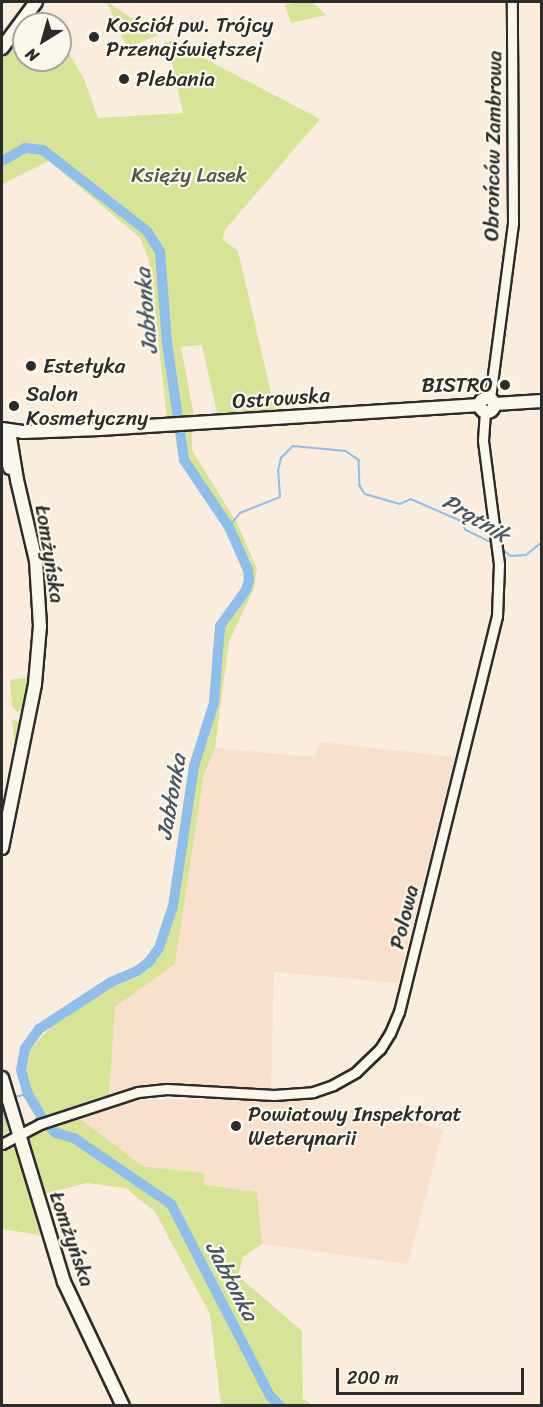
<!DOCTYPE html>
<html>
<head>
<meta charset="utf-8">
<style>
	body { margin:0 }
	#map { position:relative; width:543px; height:1407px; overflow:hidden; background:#faedde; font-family:Sriracha,sans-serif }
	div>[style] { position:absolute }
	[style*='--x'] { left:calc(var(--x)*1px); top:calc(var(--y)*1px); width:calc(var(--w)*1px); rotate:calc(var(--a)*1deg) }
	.built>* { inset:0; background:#f8e0cd }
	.green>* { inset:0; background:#d7e396 }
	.stream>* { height:1.5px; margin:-0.75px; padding:0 0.75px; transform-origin:0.75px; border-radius:0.75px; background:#8ebee9 }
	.river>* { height:10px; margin:-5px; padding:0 5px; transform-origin:5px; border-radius:5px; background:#8ebee9 }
	.roads { filter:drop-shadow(2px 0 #2b2b2b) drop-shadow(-2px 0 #2b2b2b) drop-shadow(0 2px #2b2b2b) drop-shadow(0 -2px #2b2b2b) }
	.minor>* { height:9px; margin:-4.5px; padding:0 4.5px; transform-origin:4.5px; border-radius:4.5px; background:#fbf7ec }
	.major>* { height:12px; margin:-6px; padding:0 6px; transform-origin:6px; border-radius:6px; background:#fbf7ec }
	.major>.ring { margin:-6px; padding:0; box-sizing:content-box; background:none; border:12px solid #fbf7ec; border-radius:50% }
	.dots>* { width:16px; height:16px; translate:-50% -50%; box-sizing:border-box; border:3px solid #fbf7ec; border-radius:50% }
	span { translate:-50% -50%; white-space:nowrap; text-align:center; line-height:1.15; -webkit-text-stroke:4.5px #fbf7ec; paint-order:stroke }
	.poi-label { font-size:21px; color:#2b2b2b }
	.left { translate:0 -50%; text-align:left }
	.right { translate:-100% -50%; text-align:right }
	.street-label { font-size:21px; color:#2b2b2b }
	.park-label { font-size:21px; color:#565946 }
	.water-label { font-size:22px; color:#495764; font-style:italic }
	.frame { position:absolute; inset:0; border:3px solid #2b2b2b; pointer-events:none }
	.north { position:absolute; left:12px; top:12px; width:60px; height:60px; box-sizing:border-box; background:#fbf7ec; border:2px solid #a8a59f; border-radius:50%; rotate:217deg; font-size:16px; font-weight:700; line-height:24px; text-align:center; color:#2b2b2b }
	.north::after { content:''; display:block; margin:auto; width:21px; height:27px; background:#2b2b2b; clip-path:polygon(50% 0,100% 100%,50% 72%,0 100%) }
	.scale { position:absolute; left:336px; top:1368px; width:188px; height:27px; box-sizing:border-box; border:3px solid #2b2b2b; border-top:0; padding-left:8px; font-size:18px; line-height:21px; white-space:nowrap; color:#2b2b2b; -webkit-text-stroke:4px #fbf7ec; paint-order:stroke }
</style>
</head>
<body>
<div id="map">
	<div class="built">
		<i style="clip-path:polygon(320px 742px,455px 757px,398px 983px,274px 972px,271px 1092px,149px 1088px,109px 1095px,115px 1007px,175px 964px,204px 774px,215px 748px,315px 757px)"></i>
		<i style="clip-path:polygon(308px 1099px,307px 1111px,383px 1110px,443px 1130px,408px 1264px,262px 1244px,257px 1192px,203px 1185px,204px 1173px,142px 1166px,78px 1117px,111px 1104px,152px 1100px)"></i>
	</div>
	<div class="green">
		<i style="clip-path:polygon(107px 2px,158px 35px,127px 48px)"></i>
		<i style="clip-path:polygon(298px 2px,312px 2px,326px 15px,291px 23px,285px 5px)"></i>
		<i style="clip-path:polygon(48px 13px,53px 24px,24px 24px,24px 60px,60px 60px,60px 38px,84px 79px,98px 118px,183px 113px,171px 59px,167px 59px,164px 43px,171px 41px,320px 119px,225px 230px,222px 239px,238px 251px,275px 410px,217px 413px,202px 345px,181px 347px,194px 416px,167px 418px,149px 260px,140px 238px,49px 161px,2px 184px,2px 57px,27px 20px)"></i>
		<i style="clip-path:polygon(192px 430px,192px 450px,238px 525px,257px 569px,254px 589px,229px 641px,215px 748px,204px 774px,175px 964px,115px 1007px,109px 1095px,49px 1116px,34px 1101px,26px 1078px,29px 1050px,55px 1023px,116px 985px,148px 970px,160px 956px,172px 922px,195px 774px,210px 734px,217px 705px,223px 632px,229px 617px,249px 591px,251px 581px,251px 571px,235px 530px,187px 456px,182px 431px)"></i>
		<i style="clip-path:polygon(30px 677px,24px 709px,17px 712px,12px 706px,10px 680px)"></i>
		<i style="clip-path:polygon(12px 720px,23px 722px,15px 757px,15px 753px)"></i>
		<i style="clip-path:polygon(2px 1098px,12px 1130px,2px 1135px)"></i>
		<i style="clip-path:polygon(78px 1117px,142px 1166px,204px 1173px,204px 1185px,257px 1192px,262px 1244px,243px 1257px,238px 1276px,302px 1331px,303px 1399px,313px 1405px,221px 1405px,210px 1314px,155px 1212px,126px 1188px,87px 1183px,43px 1194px,25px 1142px,28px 1135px)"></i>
		<i style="clip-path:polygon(11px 1147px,18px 1150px,40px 1235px,2px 1229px,2px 1151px)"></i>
	</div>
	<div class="stream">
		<i style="--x:229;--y:527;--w:18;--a:-52"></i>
		<i style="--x:240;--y:513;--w:43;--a:-21.8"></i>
		<i style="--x:280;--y:497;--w:26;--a:-94"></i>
		<i style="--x:278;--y:471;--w:13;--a:-77"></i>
		<i style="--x:281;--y:458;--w:17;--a:-45"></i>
		<i style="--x:293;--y:446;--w:53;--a:5.4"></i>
		<i style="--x:346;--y:451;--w:16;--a:35"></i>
		<i style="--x:359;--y:460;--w:26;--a:88"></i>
		<i style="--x:360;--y:486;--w:9;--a:58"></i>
		<i style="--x:365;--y:494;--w:36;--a:16"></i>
		<i style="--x:400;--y:504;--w:12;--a:-24"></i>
		<i style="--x:411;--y:499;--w:55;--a:23.7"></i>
		<i style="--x:461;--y:521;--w:10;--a:61"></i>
		<i style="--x:466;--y:530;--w:30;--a:26"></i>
		<i style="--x:502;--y:549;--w:11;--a:38"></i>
		<i style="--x:511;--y:556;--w:15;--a:-4"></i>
		<i style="--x:526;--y:555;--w:21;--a:-39"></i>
		<i style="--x:14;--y:1097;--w:14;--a:-12"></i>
		<i style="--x:2;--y:1104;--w:19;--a:74"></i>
	</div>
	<div class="river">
		<i style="--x:2;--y:161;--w:26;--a:-29"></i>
		<i style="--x:25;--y:148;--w:18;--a:6"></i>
		<i style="--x:43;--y:150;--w:132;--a:37.9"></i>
		<i style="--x:147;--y:231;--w:25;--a:58"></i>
		<i style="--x:160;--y:252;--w:91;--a:85.6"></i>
		<i style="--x:167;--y:343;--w:118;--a:81.7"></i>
		<i style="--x:184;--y:460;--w:81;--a:56.1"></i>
		<i style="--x:229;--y:527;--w:47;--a:66.2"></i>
		<i style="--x:248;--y:570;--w:10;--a:84"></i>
		<i style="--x:249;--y:580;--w:10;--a:107"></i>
		<i style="--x:246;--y:590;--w:44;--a:125.8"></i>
		<i style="--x:220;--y:626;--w:77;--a:94.5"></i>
		<i style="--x:214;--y:703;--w:66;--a:107.6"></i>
		<i style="--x:194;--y:766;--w:142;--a:98.5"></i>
		<i style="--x:173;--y:906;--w:44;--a:108.4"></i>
		<i style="--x:159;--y:948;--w:17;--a:126"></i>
		<i style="--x:149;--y:962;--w:15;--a:143"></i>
		<i style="--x:137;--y:971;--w:28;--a:157"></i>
		<i style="--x:111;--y:982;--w:86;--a:146.9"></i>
		<i style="--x:39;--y:1029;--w:24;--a:126"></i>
		<i style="--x:25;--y:1048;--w:22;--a:100"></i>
		<i style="--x:21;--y:1070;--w:25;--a:74"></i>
		<i style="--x:28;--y:1094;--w:31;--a:59"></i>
		<i style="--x:44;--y:1121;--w:17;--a:45"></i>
		<i style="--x:56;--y:1133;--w:19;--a:16"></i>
		<i style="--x:74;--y:1138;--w:117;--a:34.2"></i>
		<i style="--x:171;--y:1204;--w:216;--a:62.7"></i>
		<i style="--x:270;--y:1396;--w:14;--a:45"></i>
	</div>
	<div class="roads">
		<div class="minor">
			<i style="--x:490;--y:398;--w:177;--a:-82.5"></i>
			<i style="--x:513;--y:223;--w:221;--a:-90.3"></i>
			<i style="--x:2;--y:1144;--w:43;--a:-27.8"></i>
			<i style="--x:40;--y:1124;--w:103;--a:-18.1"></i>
			<i style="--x:138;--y:1092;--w:29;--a:-6"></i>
			<i style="--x:167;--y:1089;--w:107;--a:3.2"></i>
			<i style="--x:274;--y:1095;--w:39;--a:-4"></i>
			<i style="--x:313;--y:1092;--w:21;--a:-19"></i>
			<i style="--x:333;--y:1085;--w:26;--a:-29"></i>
			<i style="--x:356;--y:1072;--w:33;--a:-44"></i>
			<i style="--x:380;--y:1049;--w:19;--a:-58"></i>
			<i style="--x:390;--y:1033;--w:23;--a:-67"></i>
			<i style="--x:399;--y:1012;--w:408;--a:-76.1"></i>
			<i style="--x:497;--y:616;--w:52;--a:-87.8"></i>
			<i style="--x:499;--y:564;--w:125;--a:-97.4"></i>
			<i style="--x:483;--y:440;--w:28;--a:-86"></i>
		</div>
		<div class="major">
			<i style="--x:2;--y:48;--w:57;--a:-53.5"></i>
			<i class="ring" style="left:480px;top:398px;width:2px;height:2px"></i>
			<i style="--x:495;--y:404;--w:47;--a:-3.7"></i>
			<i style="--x:2;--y:429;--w:21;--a:8"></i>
			<i style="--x:23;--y:432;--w:77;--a:-2.2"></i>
			<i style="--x:100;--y:429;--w:381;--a:-3.6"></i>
			<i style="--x:2;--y:439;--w:30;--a:75"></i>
			<i style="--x:2;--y:848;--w:167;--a:-78.6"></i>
			<i style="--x:35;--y:684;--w:58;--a:-85.1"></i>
			<i style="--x:40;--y:626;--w:65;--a:-93.5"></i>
			<i style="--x:36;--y:561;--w:83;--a:-103.2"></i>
			<i style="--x:17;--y:480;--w:50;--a:-99.3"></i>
			<i style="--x:2;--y:1078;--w:213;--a:73.1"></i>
			<i style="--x:64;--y:1282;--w:137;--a:64.6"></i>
		</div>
	</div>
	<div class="dots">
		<i style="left:94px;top:37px;background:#2b2b2b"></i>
		<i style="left:124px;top:79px;background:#2b2b2b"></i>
		<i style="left:31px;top:366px;background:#2b2b2b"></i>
		<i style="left:505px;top:385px;background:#2b2b2b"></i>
		<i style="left:14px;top:406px;background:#2b2b2b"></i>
		<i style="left:236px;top:1126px;background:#2b2b2b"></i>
	</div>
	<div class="poi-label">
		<span class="left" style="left:106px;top:37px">Kościół pw. Trójcy<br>Przenajświętszej</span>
		<span class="left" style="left:136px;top:79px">Plebania</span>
		<span class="left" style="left:43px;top:366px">Estetyka</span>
		<span class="right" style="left:493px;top:385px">BISTRO</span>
		<span class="left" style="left:26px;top:406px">Salon<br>Kosmetyczny</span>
		<span class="left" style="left:248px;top:1126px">Powiatowy Inspektorat<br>Weterynarii</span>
	</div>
	<div class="street-label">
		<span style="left:493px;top:146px;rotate:-89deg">Obrońców Zambrowa</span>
		<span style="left:281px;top:398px;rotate:-4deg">Ostrowska</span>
		<span style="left:50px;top:554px;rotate:81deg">Łomżyńska</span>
		<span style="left:404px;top:917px;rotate:-76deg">Polowa</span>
		<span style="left:72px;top:1239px;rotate:71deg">Łomżyńska</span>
	</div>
	<div class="park-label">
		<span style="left:189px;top:175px">Księży Lasek</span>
	</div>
	<div class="water-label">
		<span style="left:146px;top:311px;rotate:-95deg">Jabłonka</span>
		<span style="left:476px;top:518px;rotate:31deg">Prątnik</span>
		<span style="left:171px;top:797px;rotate:-80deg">Jabłonka</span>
		<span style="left:232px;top:1281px;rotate:62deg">Jabłonka</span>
	</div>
	<div class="frame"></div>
	<div class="north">N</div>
	<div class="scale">200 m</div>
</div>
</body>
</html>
